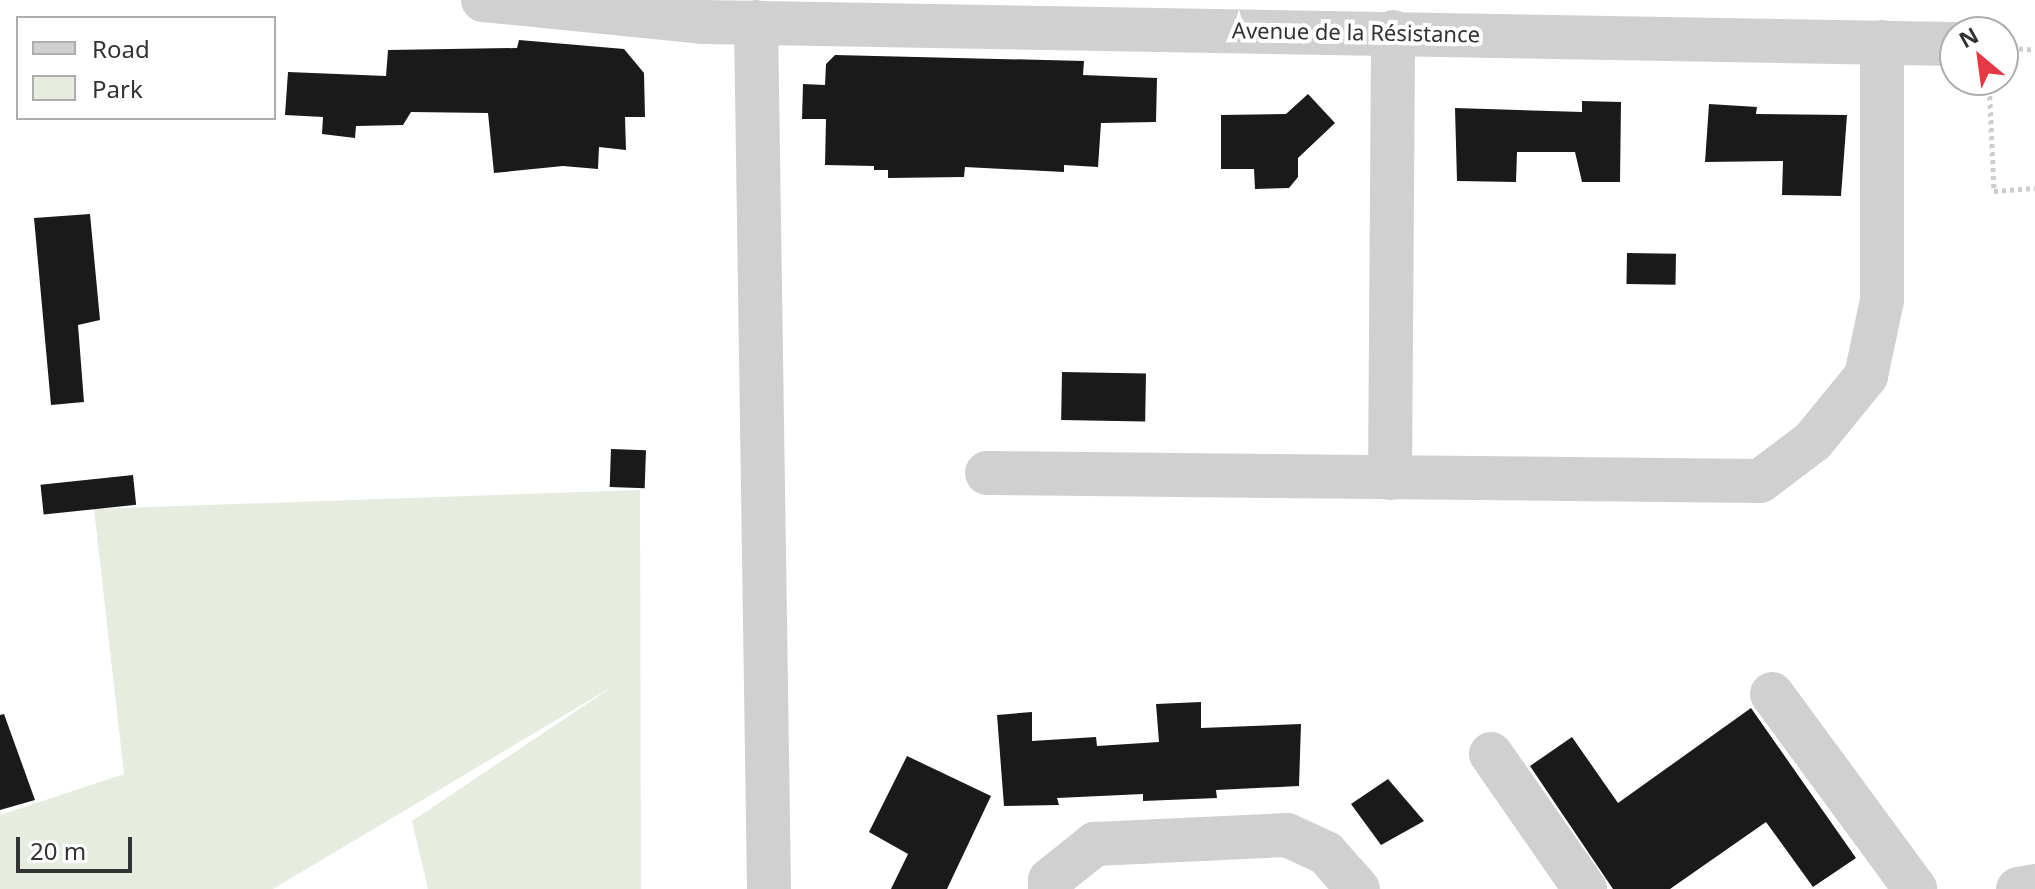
<!DOCTYPE html>
<html>
<head>
<meta charset="utf-8">
<style>
	body { margin:0 }
	#map { position:relative; width:2035px; height:889px; overflow:hidden; background:#fff; font-family:"Noto Sans",sans-serif }
	div>[style] { position:absolute }
	[style*='--x'] { left:calc(var(--x)*1px); top:calc(var(--y)*1px); width:calc(var(--w)*1px); rotate:calc(var(--a)*1deg) }
	.green>* { inset:0; background:#e6ecdf }
	.building>* { inset:0; background:#1a1a1a; transform-origin:0 0 }
	.path>* { height:5px; margin-top:-2.5px; transform-origin:0; background:repeating-linear-gradient(90deg,#cdcdcd 0 4px,transparent 0 8px) }
	.minor>* { height:44px; margin:-22px; padding:0 22px; transform-origin:22px; border-radius:22px; background:#d0d0d0 }
	span { translate:-50% -50%; white-space:nowrap; text-align:center; line-height:1.15; -webkit-text-stroke:8px #fff; paint-order:stroke }
	.street-label { font-size:22px; color:#333 }
	.legend { position:absolute; left:16px; top:16px; width:260px; height:104px; box-sizing:border-box; background:#fff; border:2px solid #adadad; margin:0; padding:10px 14px; list-style:none; font-size:24px; color:#333 }
	.legend li { display:flex; align-items:center; gap:16px; height:40px }
	.legend b { width:40px; border:2px solid #adadad }
	.north { position:absolute; left:1939px; top:16px; width:80px; height:80px; box-sizing:border-box; background:#fff; border:2px solid #adadad; border-radius:50%; rotate:331deg; font-size:22px; font-weight:700; line-height:32px; text-align:center; color:#333 }
	.north::after { content:''; display:block; margin:auto; width:28px; height:36px; background:#e63946; clip-path:polygon(50% 0,100% 100%,50% 72%,0 100%) }
	.scale { position:absolute; left:16px; top:837px; width:116px; height:36px; box-sizing:border-box; border:4px solid #333; border-top:0; padding-left:10px; font-size:24px; line-height:28px; white-space:nowrap; color:#333; -webkit-text-stroke:6px #fff; paint-order:stroke }
</style>
</head>
<body>
<div id="map">
	<div class="green">
		<i style="clip-path:polygon(640px 490px,641px 889px,428px 889px,412px 821px,615px 685px,273px 889px,0 889px,0 815px,124px 774px,94px 509px)"></i>
	</div>
	<div class="building">
		<i style="clip-path:polygon(519px 40px,624px 49px,644px 73px,645px 117px,625px 117px,626px 150px,599px 147px,598px 169px,563px 166px,494px 173px,488px 113px,411px 112px,403px 125px,356px 126px,355px 138px,322px 134px,323px 117px,285px 115px,288px 72px,386px 76px,388px 50px,517px 48px)"></i>
		<i style="clip-path:polygon(835px 55px,1084px 61px,1083px 75px,1157px 78px,1156px 122px,1101px 123px,1098px 167px,1064px 165px,1064px 172px,965px 167px,964px 177px,888px 178px,888px 170px,874px 170px,874px 166px,825px 165px,826px 119px,802px 119px,803px 84px,825px 85px,826px 64px)"></i>
		<i style="clip-path:polygon(1308px 94px,1335px 123px,1298px 158px,1298px 177px,1289px 188px,1255px 189px,1254px 169px,1221px 169px,1221px 115px,1286px 114px)"></i>
		<i style="clip-path:polygon(1582px 101px,1621px 102px,1620px 182px,1582px 182px,1575px 152px,1517px 152px,1516px 182px,1457px 181px,1455px 108px,1582px 112px)"></i>
		<i style="clip-path:polygon(1709px 104px,1757px 107px,1756px 114px,1847px 115px,1841px 196px,1782px 195px,1783px 161px,1705px 162px)"></i>
		<i style="clip-path:polygon(90px 214px,100px 320px,78px 325px,84px 402px,51px 405px,34px 218px)"></i>
		<i style="left:1627px;top:253px;width:49px;height:31px;rotate:1deg"></i>
		<i style="left:1062px;top:372px;width:84px;height:48px;rotate:1deg"></i>
		<i style="left:611px;top:449px;width:35px;height:38px;rotate:2deg"></i>
		<i style="left:133px;top:475px;width:30px;height:93px;rotate:84deg"></i>
		<i style="clip-path:polygon(1201px 702px,1201px 728px,1301px 724px,1299px 786px,1216px 790px,1217px 798px,1143px 801px,1143px 794px,1057px 798px,1059px 805px,1004px 806px,997px 715px,1032px 712px,1032px 741px,1096px 737px,1097px 746px,1159px 742px,1156px 704px)"></i>
		<i style="clip-path:polygon(1751px 708px,1856px 858px,1813px 887px,1766px 822px,1670px 889px,1613px 889px,1530px 766px,1572px 737px,1618px 803px)"></i>
		<i style="clip-path:polygon(4px 714px,35px 800px,0 810px,0 715px)"></i>
		<i style="clip-path:polygon(907px 756px,991px 796px,947px 889px,891px 889px,908px 854px,869px 832px)"></i>
		<i style="clip-path:polygon(1388px 779px,1424px 821px,1381px 845px,1351px 804px)"></i>
	</div>
	<div class="path">
		<i style="--x:2003;--y:47;--w:32;--a:5"></i>
		<i style="--x:1989;--y:80;--w:111;--a:87.4"></i>
		<i style="--x:1994;--y:191;--w:41;--a:-4.2"></i>
	</div>
	<div class="minor">
		<i style="--x:483;--y:0;--w:220;--a:5.7"></i>
		<i style="--x:702;--y:22;--w:1253;--a:1.01"></i>
		<i style="--x:756;--y:22;--w:867;--a:89.14"></i>
		<i style="--x:987;--y:473;--w:773;--a:0.59"></i>
		<i style="--x:1760;--y:481;--w:66;--a:-37"></i>
		<i style="--x:1813;--y:441;--w:84;--a:-50.8"></i>
		<i style="--x:1866;--y:376;--w:78;--a:-78.1"></i>
		<i style="--x:1882;--y:300;--w:258;--a:-90"></i>
		<i style="--x:1390;--y:478;--w:446;--a:-89.6"></i>
		<i style="--x:1772;--y:694;--w:242;--a:53.7"></i>
		<i style="--x:1491;--y:754;--w:165;--a:55.2"></i>
		<i style="--x:1050;--y:889;--w:9;--a:-90"></i>
		<i style="--x:1050;--y:880;--w:58;--a:-38.7"></i>
		<i style="--x:1095;--y:844;--w:192;--a:-2.7"></i>
		<i style="--x:1287;--y:835;--w:43;--a:24.8"></i>
		<i style="--x:1326;--y:853;--w:48;--a:48.4"></i>
		<i style="--x:2018;--y:889;--w:17;--a:-10"></i>
	</div>
	<div class="street-label">
		<span style="left:1356px;top:32px;rotate:1deg">Avenue de la Résistance</span>
	</div>
	<ul class="legend">
	<li><b style="height:10px;background:#d0d0d0"></b>Road</li>
	<li><b style="height:22px;background:#e6ecdf"></b>Park</li>
	</ul>
	<div class="north">N</div>
	<div class="scale">20 m</div>
</div>
</body>
</html>
